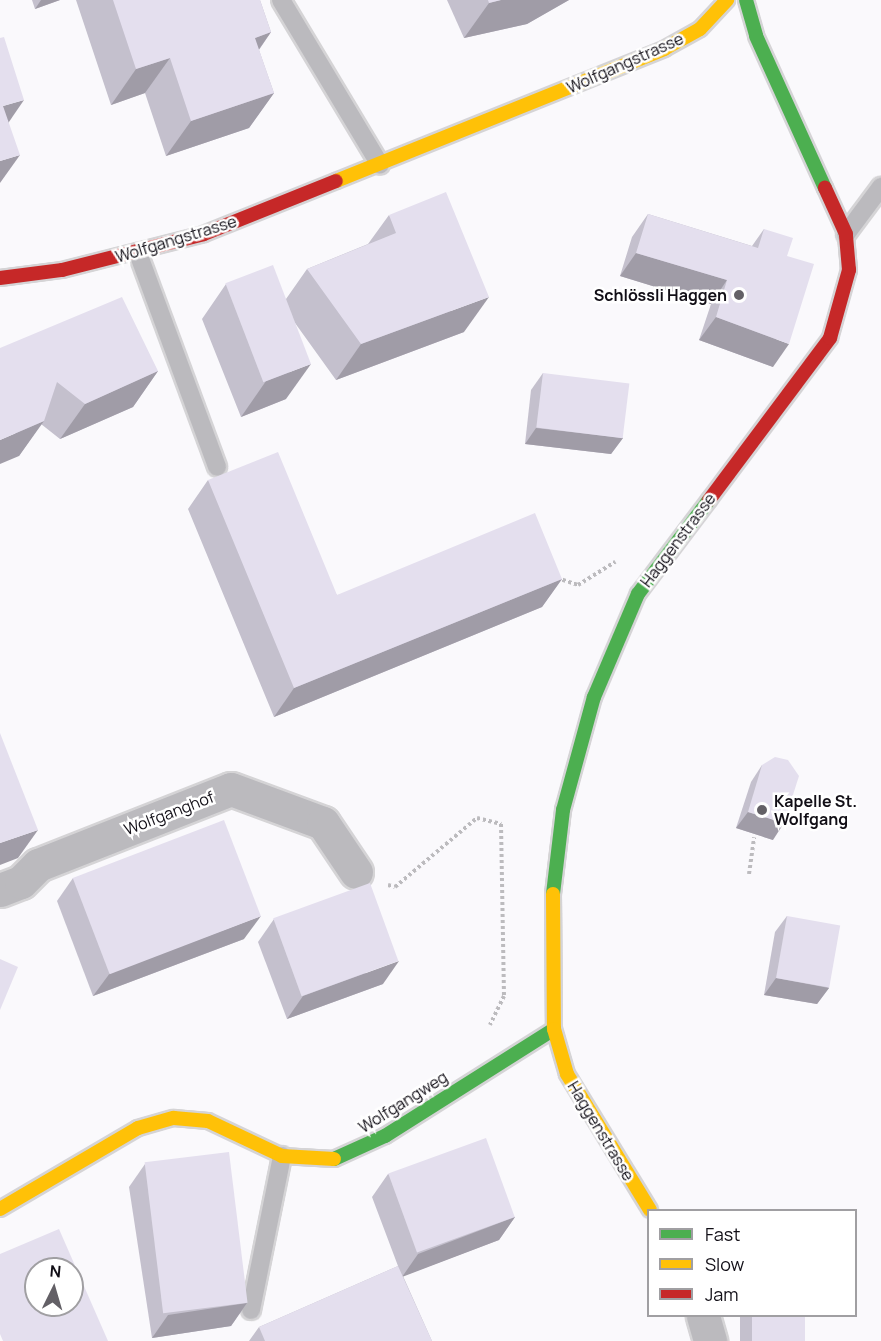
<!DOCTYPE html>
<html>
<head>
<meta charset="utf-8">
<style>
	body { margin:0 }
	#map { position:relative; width:881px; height:1341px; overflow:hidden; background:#faf9fc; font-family:Manrope,sans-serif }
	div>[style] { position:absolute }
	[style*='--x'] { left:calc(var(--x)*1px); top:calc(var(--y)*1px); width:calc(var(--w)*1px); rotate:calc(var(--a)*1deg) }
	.path>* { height:4px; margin-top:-2px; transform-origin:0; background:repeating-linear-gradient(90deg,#bcbbbe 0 3px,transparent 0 6px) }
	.roads { filter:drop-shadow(2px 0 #d5d4d6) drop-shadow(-2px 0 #d5d4d6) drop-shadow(0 2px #d5d4d6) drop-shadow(0 -2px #d5d4d6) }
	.lane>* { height:18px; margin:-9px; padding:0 9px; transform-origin:9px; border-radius:9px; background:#bbbabe }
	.street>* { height:33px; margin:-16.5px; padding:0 16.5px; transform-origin:16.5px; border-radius:16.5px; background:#bbbabe }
	.fast>* { height:14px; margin:-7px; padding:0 7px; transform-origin:7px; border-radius:7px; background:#4caf50 }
	.slow>* { height:14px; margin:-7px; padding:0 7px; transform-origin:7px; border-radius:7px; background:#ffc107 }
	.jam>* { height:14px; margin:-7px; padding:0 7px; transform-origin:7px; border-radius:7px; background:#c62828 }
	.wall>* { inset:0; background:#c4c0cd; transform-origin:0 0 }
	.shaded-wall>* { inset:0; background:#a09ca7 }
	.building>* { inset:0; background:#e4dfee; transform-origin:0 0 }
	.dots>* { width:16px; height:16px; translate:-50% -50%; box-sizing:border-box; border:3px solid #fff; border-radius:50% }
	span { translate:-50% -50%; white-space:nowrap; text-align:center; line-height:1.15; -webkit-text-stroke:5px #fff; paint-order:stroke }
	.street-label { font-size:16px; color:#110e16 }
	.poi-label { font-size:16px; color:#110e16; font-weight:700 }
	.right { translate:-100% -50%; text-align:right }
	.left { translate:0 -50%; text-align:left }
	.legend { position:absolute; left:647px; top:1209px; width:210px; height:108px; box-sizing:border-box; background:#fff; border:2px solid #a09fa2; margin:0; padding:8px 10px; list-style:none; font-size:18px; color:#110e16 }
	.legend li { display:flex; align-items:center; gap:12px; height:30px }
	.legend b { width:30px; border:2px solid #a09fa2 }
	.north { position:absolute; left:24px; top:1257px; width:60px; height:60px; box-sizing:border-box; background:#fff; border:2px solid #a09fa2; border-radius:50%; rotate:5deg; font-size:16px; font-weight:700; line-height:24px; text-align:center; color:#110e16 }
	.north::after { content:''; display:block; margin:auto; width:21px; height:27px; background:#636066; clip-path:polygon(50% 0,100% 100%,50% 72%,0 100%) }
</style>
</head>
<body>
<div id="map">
	<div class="path">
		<i style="--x:557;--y:578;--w:22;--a:18"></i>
		<i style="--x:578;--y:585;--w:44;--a:-31.9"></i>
		<i style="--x:749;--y:874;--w:37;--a:-82"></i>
		<i style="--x:388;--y:885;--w:7;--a:16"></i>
		<i style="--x:395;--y:887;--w:107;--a:-40.1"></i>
		<i style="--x:477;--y:818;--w:25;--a:14"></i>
		<i style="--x:501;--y:824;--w:172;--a:89"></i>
		<i style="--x:504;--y:996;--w:32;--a:116"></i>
	</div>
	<div class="roads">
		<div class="lane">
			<i style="--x:281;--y:0;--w:192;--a:59"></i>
			<i style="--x:846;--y:234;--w:59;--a:-53.3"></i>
			<i style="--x:138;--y:253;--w:228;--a:69.7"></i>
			<i style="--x:251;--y:1310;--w:157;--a:-78.6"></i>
		</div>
		<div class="street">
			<i style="--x:0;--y:890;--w:22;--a:-21"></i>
			<i style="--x:21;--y:882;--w:24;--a:-45"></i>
			<i style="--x:38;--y:865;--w:207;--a:-21.5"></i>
			<i style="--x:231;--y:789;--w:98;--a:20.3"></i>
			<i style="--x:323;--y:823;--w:59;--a:56"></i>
			<i style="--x:703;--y:1316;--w:26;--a:74"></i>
		</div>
		<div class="fast">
			<i style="--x:746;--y:0;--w:37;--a:74"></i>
			<i style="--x:756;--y:36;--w:167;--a:65.6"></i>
			<i style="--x:553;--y:894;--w:85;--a:-83.2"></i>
			<i style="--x:563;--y:810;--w:117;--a:-74.7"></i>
			<i style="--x:594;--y:697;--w:112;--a:-66.9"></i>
			<i style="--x:638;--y:594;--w:118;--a:-52.9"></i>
			<i style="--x:334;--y:1159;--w:56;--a:-24.3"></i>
			<i style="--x:385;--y:1136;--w:200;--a:-32.3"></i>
		</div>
		<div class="slow">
			<i style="--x:336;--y:181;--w:354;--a:-21.9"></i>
			<i style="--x:664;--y:49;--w:41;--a:-29.1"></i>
			<i style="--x:700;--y:29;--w:40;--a:-47"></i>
			<i style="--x:553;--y:894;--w:135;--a:89.6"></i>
			<i style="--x:554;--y:1029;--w:47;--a:73.9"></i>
			<i style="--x:567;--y:1074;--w:159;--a:58.6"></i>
			<i style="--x:0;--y:1209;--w:160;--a:-30.4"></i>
			<i style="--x:138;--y:1128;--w:37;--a:-16"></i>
			<i style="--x:174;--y:1118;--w:34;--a:5"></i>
			<i style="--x:208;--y:1121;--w:82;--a:25.3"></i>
			<i style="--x:282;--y:1156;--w:52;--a:3.3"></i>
		</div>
		<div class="jam">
			<i style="--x:0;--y:278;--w:63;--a:-7.4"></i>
			<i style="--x:62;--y:270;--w:146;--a:-14.2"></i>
			<i style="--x:204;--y:234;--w:142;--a:-21.9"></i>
			<i style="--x:709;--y:500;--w:202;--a:-53.2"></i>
			<i style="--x:830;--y:338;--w:71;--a:-74.4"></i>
			<i style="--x:849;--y:270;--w:36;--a:-95"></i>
			<i style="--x:846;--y:234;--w:51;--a:-114.5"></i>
		</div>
	</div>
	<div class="wall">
		<i style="clip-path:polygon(32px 0,60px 0,35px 9px)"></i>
		<i style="clip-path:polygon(76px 0,260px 0,271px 32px,259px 50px,274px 93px,249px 128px,166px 156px,145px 93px,111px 105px)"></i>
		<i style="clip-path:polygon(447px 0,569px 0,527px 24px,464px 38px)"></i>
		<i style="clip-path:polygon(648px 214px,752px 246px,764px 229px,787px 256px,773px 367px,699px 340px,711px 304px,620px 276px,632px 237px)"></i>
		<i style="clip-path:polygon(389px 215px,464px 332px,336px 380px,295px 323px,286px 399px,241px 417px,202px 319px,226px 284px,286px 299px,307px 269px,368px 244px)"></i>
		<i style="clip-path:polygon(0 348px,158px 371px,133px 407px,60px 439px,41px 424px,19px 456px)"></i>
		<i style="clip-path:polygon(543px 373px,623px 438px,611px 454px,525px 444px,531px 390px)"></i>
		<i style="clip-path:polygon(208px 480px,337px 595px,562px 579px,542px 607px,274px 717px,188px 509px)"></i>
		<i style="clip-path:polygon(762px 765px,773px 840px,736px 828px,751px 782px)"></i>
		<i style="clip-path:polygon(73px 878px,244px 939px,93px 996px,57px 901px)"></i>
		<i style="clip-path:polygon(787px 916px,829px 988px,817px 1004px,764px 995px,775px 932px)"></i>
		<i style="clip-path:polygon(274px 919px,383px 984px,287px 1019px,258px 942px)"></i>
		<i style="clip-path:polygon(145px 1164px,247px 1303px,231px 1326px,152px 1338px,129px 1187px)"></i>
		<i style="clip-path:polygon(388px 1174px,515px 1217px,499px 1240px,403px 1276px,432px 1341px,249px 1341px,259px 1327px,398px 1266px,372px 1197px)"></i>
		<i style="left:740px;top:1316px;width:65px;height:25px"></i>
	</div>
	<div class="shaded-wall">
		<i style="clip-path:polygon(41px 0,60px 0,35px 9px)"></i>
		<i style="clip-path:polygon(501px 0,569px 0,527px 24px,464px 38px,489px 3px)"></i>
		<i style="clip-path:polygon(271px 32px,246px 68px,255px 38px)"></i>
		<i style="clip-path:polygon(170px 58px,145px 93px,111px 105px,136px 69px)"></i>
		<i style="clip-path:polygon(274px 93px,249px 128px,166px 156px,191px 121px)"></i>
		<i style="clip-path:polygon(24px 100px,0 135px,3px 106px)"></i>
		<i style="clip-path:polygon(20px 155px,0 183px,0 161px)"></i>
		<i style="clip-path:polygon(636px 253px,727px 280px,711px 304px,620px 276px)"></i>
		<i style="clip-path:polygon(489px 297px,464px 332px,336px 380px,361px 344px)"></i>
		<i style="clip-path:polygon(716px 317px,789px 344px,773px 367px,699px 340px)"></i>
		<i style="clip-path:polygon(311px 364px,286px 399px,241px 417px,266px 381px)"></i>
		<i style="clip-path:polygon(158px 371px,133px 407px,60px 439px,85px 404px)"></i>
		<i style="clip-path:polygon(44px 421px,19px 456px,0 464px,0 440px)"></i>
		<i style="clip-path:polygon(536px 428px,623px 438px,611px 454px,525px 444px)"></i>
		<i style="clip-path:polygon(562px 579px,542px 607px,274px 717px,294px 688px)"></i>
		<i style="clip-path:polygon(748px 812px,784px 823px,773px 840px,736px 828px)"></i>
		<i style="clip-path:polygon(38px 830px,18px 858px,0 865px,0 843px)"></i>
		<i style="clip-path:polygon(261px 916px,244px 939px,93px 996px,110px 973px)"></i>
		<i style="clip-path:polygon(399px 961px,383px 984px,287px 1019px,303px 996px)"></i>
		<i style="clip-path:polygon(776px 978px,829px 988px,817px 1004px,764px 995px)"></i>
		<i style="clip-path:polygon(515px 1217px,499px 1240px,402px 1277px,418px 1254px)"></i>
		<i style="clip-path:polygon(247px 1303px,231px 1326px,152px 1338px,168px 1315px)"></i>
	</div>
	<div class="building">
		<i style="clip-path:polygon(113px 0,260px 0,271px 32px,255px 38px,274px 93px,191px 121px,170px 58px,136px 69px)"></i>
		<i style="clip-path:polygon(488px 0,501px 0,489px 3px)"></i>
		<i style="clip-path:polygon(4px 37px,24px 100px,3px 106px,20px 155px,0 161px,0 38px)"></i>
		<i style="clip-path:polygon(446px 192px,489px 297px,361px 344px,307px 269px,396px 233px,389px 215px)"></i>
		<i style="clip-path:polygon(648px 214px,758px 248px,764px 229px,793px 238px,787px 256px,814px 264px,789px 344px,716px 317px,727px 280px,636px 253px)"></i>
		<i style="left:273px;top:265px;width:106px;height:51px;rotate:69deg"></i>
		<i style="clip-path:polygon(122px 297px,158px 371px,85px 404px,57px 382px,44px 421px,0 440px,0 348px)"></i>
		<i style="left:543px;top:373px;width:87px;height:55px;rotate:7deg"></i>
		<i style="clip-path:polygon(278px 452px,337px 595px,535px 513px,562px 579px,294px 688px,208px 480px)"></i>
		<i style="clip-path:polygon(0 733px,38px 830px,0 843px)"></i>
		<i style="clip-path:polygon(775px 757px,788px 760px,799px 776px,784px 823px,748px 812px,762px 765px)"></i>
		<i style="left:224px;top:820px;width:103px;height:162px;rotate:69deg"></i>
		<i style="left:370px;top:883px;width:83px;height:103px;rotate:70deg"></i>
		<i style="left:787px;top:916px;width:54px;height:63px;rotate:10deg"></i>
		<i style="clip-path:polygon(0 959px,18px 967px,0 1010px)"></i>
		<i style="left:486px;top:1138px;width:84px;height:104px;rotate:70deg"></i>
		<i style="left:229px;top:1152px;width:152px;height:85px;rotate:83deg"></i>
		<i style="clip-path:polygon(evenodd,59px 1229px,108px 1341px,3px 1341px,0 1334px,0 1254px,59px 1229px,36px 1269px,72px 1269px,72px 1305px,36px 1305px,36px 1269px)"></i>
		<i style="clip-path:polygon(398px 1266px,432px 1341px,265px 1341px,259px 1327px)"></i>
		<i style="left:752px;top:1316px;width:53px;height:25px"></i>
	</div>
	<div class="dots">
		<i style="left:739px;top:295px;background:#636066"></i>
		<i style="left:762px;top:810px;background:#636066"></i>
	</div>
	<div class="street-label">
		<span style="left:625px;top:63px;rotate:-24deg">Wolfgangstrasse</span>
		<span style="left:176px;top:239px;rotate:-17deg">Wolfgangstrasse</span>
		<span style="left:678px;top:540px;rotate:-53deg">Haggenstrasse</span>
		<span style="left:169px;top:813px;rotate:-21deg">Wolfganghof</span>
		<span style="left:403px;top:1102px;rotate:-32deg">Wolfgangweg</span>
		<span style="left:601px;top:1131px;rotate:59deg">Haggenstrasse</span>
	</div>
	<div class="poi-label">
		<span class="right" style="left:727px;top:295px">Schlössli Haggen</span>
		<span class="left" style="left:774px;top:810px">Kapelle St.<br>Wolfgang</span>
	</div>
	<ul class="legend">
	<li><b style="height:8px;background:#4caf50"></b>Fast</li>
	<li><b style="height:8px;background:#ffc107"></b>Slow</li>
	<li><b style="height:8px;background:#c62828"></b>Jam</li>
	</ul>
	<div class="north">N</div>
</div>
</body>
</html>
